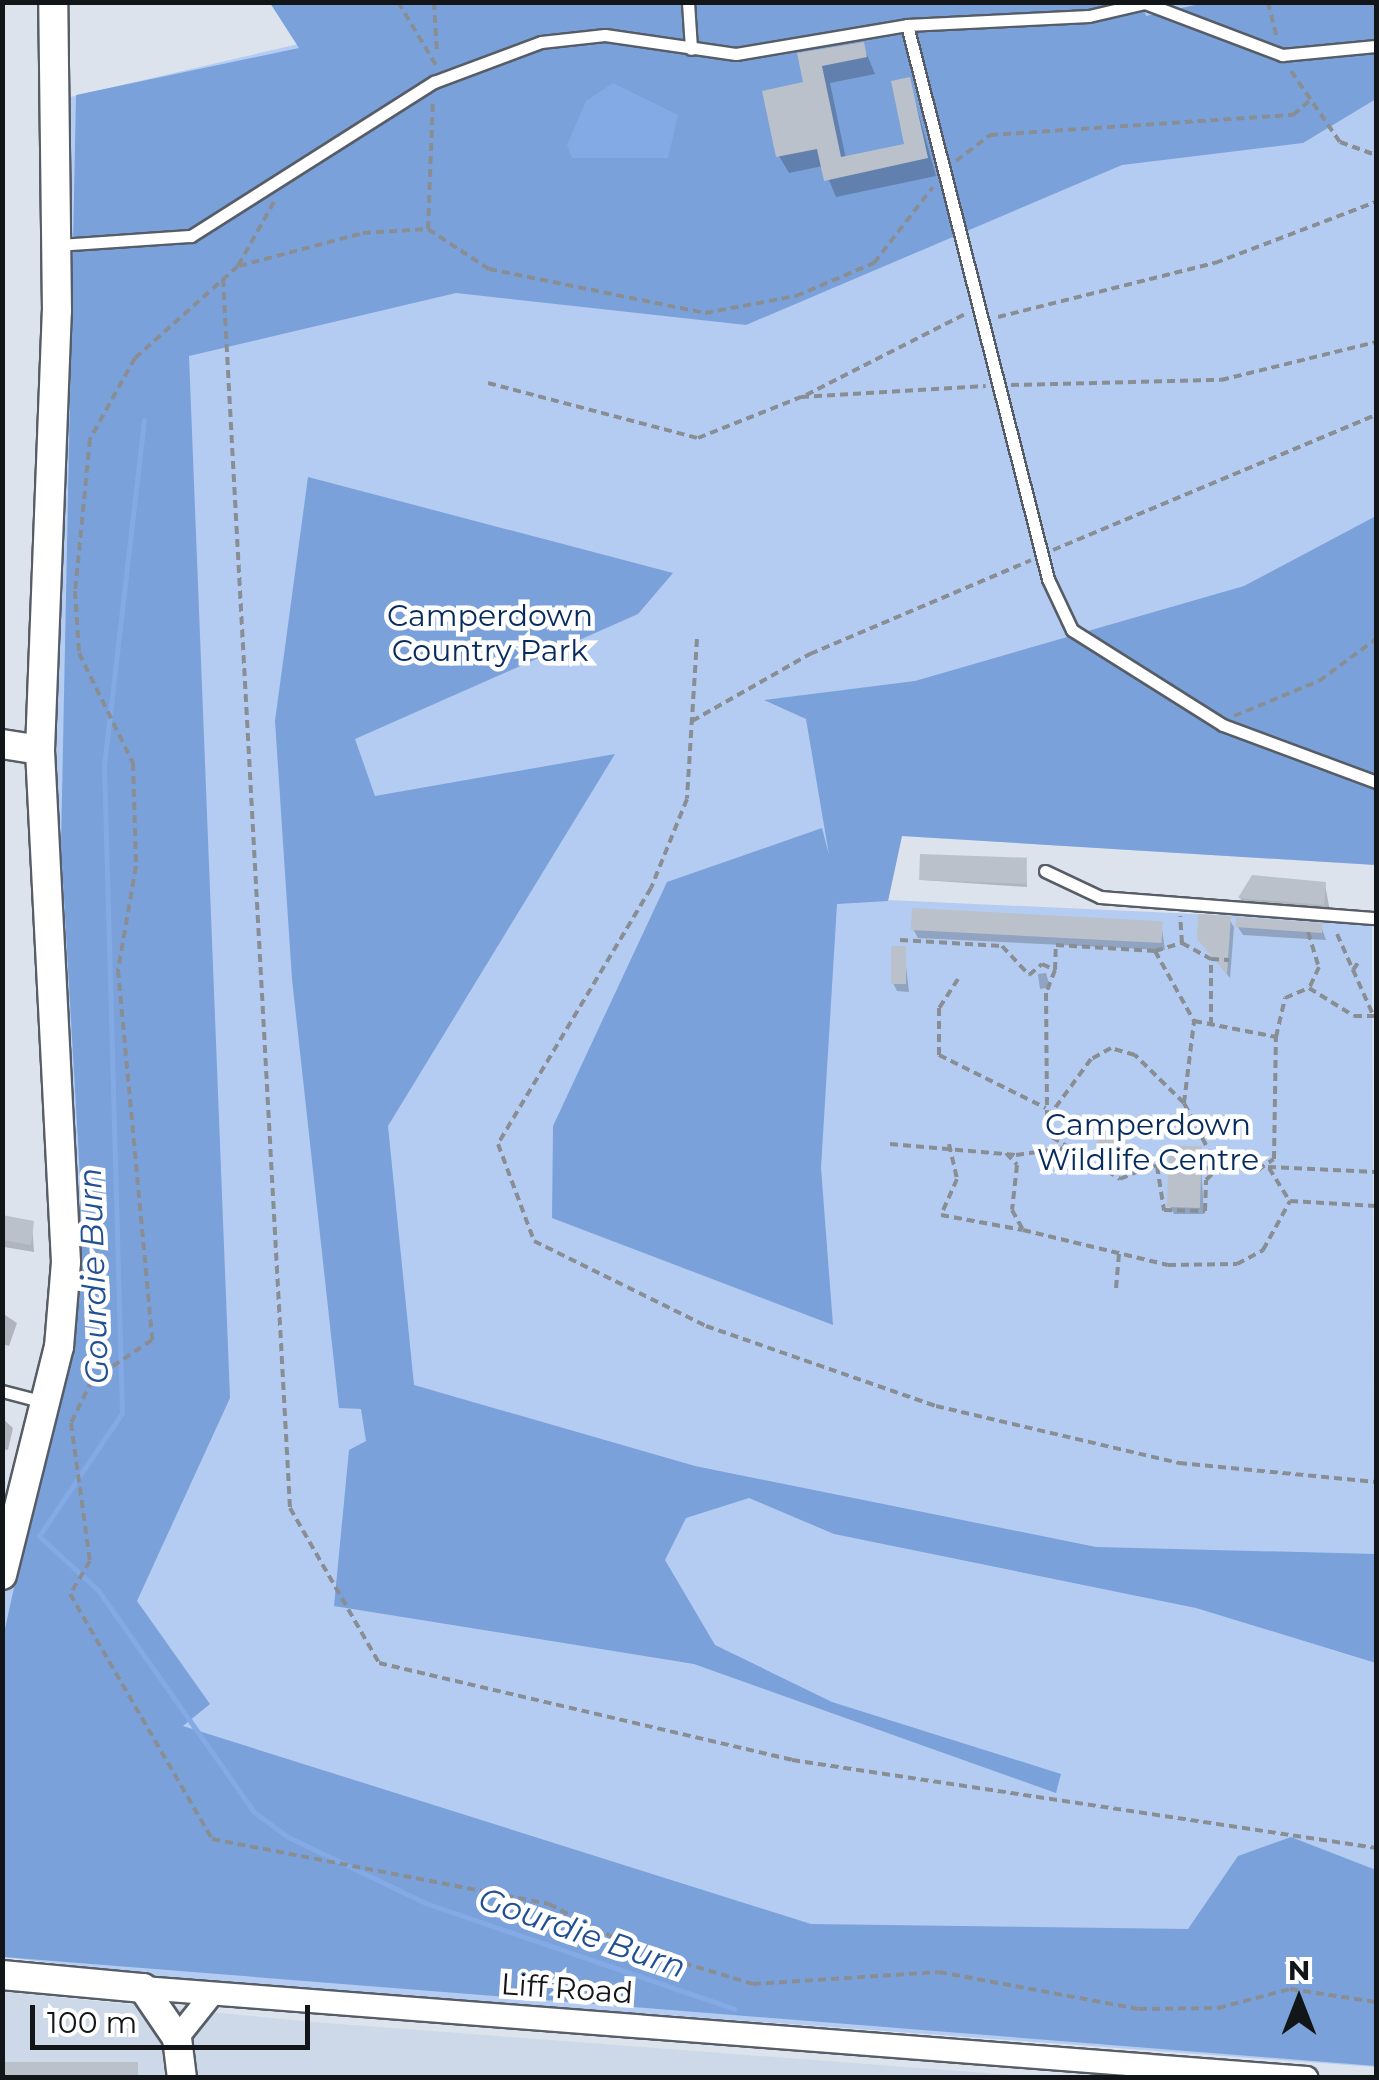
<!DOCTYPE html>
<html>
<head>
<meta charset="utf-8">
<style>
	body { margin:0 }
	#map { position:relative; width:1379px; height:2080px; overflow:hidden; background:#dce3ed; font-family:Montserrat,sans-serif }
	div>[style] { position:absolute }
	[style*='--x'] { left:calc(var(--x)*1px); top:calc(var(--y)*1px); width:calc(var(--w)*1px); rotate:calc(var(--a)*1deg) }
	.built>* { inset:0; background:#cdd9e9 }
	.green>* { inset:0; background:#b4ccf1 }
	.forest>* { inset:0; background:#7aa1da }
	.water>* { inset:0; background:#83aae4 }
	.shadow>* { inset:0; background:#0003 }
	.stream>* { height:5px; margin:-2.5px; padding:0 2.5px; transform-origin:2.5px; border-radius:2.5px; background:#83aae4 }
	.building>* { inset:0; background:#bac1cb; transform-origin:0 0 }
	.path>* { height:4px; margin-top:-2px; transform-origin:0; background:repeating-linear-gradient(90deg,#898e95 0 8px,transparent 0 13px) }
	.roads { filter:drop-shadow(2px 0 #575d66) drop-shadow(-2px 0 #575d66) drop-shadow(0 2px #575d66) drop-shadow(0 -2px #575d66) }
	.service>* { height:11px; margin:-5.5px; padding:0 5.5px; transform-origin:5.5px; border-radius:5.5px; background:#fff }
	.minor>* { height:22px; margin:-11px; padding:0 11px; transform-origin:11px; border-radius:11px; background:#fff }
	.tertiary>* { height:28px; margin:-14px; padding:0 14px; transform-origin:14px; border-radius:14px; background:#fff }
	span { translate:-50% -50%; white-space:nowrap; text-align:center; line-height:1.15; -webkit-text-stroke:9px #fff; paint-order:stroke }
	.park-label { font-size:30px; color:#062b5e }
	.street-label { font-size:30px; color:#131619 }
	.water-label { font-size:32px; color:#204f94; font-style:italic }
	.frame { position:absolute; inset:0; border:5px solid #131619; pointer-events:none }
	.north { position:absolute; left:1249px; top:1950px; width:100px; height:100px; -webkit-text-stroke:8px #fff; paint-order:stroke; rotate:0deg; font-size:28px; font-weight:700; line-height:40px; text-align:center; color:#131619 }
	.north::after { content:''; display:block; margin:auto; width:35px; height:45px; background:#131619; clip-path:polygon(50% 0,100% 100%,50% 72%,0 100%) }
	.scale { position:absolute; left:30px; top:2005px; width:280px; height:45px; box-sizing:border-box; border:5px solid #131619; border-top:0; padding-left:12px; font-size:30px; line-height:35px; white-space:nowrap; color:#131619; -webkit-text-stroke:8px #fff; paint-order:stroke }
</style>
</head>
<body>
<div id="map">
	<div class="built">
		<i style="clip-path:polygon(2px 1992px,314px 2022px,1037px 2077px,3px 2077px)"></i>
	</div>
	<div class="green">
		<i style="clip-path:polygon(270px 3px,1376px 3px,1376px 865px,902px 836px,888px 900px,1372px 922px,1376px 2067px,203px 1981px,3px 1957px,3px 1588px,59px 1347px,40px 750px,66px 98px,303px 43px)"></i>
	</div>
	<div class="forest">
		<i style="clip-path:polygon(1141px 2px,1146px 16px,1204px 3px,1376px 3px,1376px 99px,1303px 143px,1122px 165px,746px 325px,456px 293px,189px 356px,230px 1398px,137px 1601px,210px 1704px,183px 1726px,811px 1924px,1188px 1929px,1238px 1856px,1291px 1837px,1376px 1870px,1376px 2066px,3px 1957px,3px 1638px,60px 1377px,81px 1194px,61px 846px,76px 95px,299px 48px,270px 3px)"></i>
		<i style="clip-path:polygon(308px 477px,673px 573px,638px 614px,355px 739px,375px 796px,615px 754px,388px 1126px,414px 1385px,695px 1466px,1096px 1547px,1376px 1554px,1376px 1663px,1196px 1608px,834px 1534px,749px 1498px,686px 1518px,665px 1560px,715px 1645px,832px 1702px,1061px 1774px,1056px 1793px,694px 1664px,334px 1606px,349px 1450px,366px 1441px,361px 1409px,339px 1408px,292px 979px,275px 721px)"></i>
		<i style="clip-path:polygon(1376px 516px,1376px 865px,902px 836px,888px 901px,837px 904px,821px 1168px,833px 1325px,552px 1218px,553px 1126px,667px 882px,822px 828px,829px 855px,806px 719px,764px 700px,915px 681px,1244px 586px)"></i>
	</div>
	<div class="water">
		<i style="clip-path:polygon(613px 83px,678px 115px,668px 158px,572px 158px,567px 145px,586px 101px)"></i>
	</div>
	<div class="shadow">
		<i style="clip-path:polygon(863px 45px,875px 74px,830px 83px,846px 159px,907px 146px,909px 79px,936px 176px,836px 197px,823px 166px,789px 173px,779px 156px,806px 84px,800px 55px)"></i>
		<i style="clip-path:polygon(1026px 861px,1027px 887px,922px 880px)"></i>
		<i style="clip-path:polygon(1325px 884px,1331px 917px,1248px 911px,1240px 898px)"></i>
		<i style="clip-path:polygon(1229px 919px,1234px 927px,1230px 978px,1199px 939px)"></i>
		<i style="clip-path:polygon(1161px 923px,1165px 950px,918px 938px,913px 929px)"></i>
		<i style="clip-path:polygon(1321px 926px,1326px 940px,1243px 935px,1238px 927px)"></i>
		<i style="clip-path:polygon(904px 948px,909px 992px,897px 991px,893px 983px)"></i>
		<i style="clip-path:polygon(1038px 974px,1046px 973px,1050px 987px,1040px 989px)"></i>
		<i style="clip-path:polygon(1118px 1127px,1121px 1157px,1103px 1156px,1099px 1148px)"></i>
		<i style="clip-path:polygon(1200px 1148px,1204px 1214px,1174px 1214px,1170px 1207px)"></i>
		<i style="clip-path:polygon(3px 1217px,32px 1223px,34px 1252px,4px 1247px)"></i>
		<i style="clip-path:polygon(2px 1313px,17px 1323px,9px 1346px,2px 1344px)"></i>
		<i style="clip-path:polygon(2px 1418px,13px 1428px,8px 1450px,2px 1449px)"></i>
	</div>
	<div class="stream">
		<i style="--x:144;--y:420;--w:347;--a:96.6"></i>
		<i style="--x:104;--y:765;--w:648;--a:88.41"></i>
		<i style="--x:122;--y:1413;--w:148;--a:124"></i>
		<i style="--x:39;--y:1536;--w:80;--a:42.5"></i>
		<i style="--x:98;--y:1590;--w:271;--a:54.9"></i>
		<i style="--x:254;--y:1812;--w:42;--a:36.3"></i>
		<i style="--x:288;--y:1837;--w:155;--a:25.6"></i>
		<i style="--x:428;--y:1904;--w:324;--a:18.9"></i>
	</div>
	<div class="building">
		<i style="clip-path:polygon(864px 42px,867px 57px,822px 66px,841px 157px,904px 144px,891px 81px,910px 77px,928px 158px,824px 181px,817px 149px,776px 157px,762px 91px,803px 82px,797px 53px)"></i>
		<i style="left:920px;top:854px;width:107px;height:26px;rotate:2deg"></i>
		<i style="clip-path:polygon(1252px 875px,1326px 882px,1324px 905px,1238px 898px)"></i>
		<i style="left:912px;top:908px;width:251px;height:22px;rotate:3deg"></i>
		<i style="clip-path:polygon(1198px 914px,1231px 916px,1227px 974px,1197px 939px)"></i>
		<i style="left:1236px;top:917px;width:87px;height:10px;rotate:4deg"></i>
		<i style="left:891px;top:946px;width:15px;height:38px"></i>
		<i style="left:1098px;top:1123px;width:21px;height:25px;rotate:3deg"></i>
		<i style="left:1169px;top:1145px;width:33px;height:62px;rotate:2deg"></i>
		<i style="clip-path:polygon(2px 1215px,34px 1221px,31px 1245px,2px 1240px)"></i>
		<i style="left:138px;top:2062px;width:16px;height:136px;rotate:90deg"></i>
	</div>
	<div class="path">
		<i style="--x:398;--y:2;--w:74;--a:58.9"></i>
		<i style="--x:434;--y:2;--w:51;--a:86.6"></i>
		<i style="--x:1268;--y:2;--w:38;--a:76"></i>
		<i style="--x:1291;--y:71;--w:86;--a:55.4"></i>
		<i style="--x:1340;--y:142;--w:38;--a:20"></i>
		<i style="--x:956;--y:161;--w:43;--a:-37.4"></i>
		<i style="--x:990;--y:135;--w:304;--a:-3.8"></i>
		<i style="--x:1293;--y:115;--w:23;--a:-41"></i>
		<i style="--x:274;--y:202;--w:73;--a:119.4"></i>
		<i style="--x:238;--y:266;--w:138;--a:138.2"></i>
		<i style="--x:135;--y:358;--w:93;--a:119.1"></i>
		<i style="--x:90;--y:439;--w:153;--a:95.6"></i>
		<i style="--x:75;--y:591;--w:62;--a:86.3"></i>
		<i style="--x:79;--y:653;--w:123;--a:63.9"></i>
		<i style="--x:133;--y:763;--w:103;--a:88.3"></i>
		<i style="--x:136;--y:866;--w:106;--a:99.8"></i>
		<i style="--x:118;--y:970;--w:372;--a:84.7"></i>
		<i style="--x:152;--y:1340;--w:72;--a:146.3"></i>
		<i style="--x:92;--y:1380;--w:48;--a:116"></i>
		<i style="--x:71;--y:1423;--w:139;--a:82.2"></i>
		<i style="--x:90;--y:1561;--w:39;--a:121"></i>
		<i style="--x:70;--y:1594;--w:283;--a:59.9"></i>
		<i style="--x:212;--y:1839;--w:343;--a:10.9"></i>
		<i style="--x:549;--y:1904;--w:96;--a:27.4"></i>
		<i style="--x:634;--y:1948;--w:124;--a:16.8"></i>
		<i style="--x:753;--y:1984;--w:186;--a:-3.7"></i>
		<i style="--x:939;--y:1972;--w:203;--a:10.5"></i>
		<i style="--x:1139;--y:2009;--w:79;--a:-0.7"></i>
		<i style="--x:1218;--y:2008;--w:74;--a:-14.8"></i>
		<i style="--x:1290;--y:1989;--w:87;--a:8.6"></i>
		<i style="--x:428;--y:229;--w:130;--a:-87.8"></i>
		<i style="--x:239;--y:266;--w:128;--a:-14.9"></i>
		<i style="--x:363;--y:233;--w:65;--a:-3.5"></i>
		<i style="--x:428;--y:229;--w:73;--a:33.3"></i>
		<i style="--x:489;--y:269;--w:220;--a:11.5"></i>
		<i style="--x:705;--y:313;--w:93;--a:-10.6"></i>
		<i style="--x:796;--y:296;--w:85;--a:-22.9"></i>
		<i style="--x:874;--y:263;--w:96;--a:-52.2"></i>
		<i style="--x:223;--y:279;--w:1231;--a:86.88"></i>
		<i style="--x:290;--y:1508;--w:179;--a:60.1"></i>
		<i style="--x:379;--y:1663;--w:424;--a:13.2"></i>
		<i style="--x:792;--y:1760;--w:591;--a:8.57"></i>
		<i style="--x:998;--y:317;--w:224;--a:-14"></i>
		<i style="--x:1215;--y:263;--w:172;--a:-20.8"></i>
		<i style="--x:488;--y:383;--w:217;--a:14.7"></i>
		<i style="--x:698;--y:438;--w:111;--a:-21.7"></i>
		<i style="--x:801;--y:397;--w:185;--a:-3.4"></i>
		<i style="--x:1011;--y:385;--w:210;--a:-1.4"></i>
		<i style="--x:1221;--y:380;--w:160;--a:-13.8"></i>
		<i style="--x:806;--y:395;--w:178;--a:-27"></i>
		<i style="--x:1053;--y:550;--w:350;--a:-22.7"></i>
		<i style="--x:697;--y:639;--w:160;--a:93.6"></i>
		<i style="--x:687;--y:799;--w:96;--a:112"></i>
		<i style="--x:651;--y:888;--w:298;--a:120.9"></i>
		<i style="--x:498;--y:1144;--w:103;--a:69.6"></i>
		<i style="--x:534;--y:1241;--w:192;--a:26.3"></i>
		<i style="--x:706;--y:1326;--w:244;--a:19.2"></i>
		<i style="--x:936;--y:1406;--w:250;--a:13.2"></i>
		<i style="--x:1179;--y:1463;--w:198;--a:5.5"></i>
		<i style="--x:1234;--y:716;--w:92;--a:-22.4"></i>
		<i style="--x:1319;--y:681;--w:71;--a:-36.4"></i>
		<i style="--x:692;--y:721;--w:136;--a:-29.6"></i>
		<i style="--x:810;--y:654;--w:240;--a:-23"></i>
		<i style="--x:1308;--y:932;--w:37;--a:73"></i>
		<i style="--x:1319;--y:967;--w:23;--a:115"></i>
		<i style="--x:1337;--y:934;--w:89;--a:66"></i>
		<i style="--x:900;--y:940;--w:102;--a:3.4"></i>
		<i style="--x:1002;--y:946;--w:40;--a:47"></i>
		<i style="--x:1029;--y:975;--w:17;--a:-40"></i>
		<i style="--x:1042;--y:964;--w:14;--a:25"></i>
		<i style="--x:1055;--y:970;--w:25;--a:111"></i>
		<i style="--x:1046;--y:993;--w:126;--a:89.5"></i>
		<i style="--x:1182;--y:943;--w:33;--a:29"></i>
		<i style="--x:1155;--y:951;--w:28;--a:-17"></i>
		<i style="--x:1182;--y:943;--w:27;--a:-94"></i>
		<i style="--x:1055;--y:970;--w:25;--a:-88"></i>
		<i style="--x:1056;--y:945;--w:99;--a:3.5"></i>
		<i style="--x:1155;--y:951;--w:80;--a:60.9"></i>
		<i style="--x:1353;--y:970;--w:12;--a:-55"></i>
		<i style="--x:958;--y:979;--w:35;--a:123"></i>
		<i style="--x:939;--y:1008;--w:47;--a:90"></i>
		<i style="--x:939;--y:1055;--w:119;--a:26.4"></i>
		<i style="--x:1211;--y:1025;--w:66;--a:-90"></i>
		<i style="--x:1211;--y:959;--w:18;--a:3"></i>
		<i style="--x:1184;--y:1103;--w:69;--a:-135.6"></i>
		<i style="--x:1135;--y:1055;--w:25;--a:-164"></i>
		<i style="--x:1111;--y:1048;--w:23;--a:151"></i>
		<i style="--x:1091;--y:1059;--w:74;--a:126.3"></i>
		<i style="--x:1047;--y:1119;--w:19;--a:74"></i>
		<i style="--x:1052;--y:1137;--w:80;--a:31.7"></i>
		<i style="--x:1120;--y:1179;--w:33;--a:-23"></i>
		<i style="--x:1150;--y:1166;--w:108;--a:2.1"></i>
		<i style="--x:1258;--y:1170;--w:19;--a:-35"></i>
		<i style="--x:1274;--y:1159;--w:122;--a:-89.1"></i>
		<i style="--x:890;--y:1144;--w:126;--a:5"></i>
		<i style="--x:1016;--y:1155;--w:49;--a:-8.3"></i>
		<i style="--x:949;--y:1144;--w:36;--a:77"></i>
		<i style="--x:957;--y:1179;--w:39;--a:114"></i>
		<i style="--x:941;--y:1215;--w:83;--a:10.4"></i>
		<i style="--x:1006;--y:1153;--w:16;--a:47"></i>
		<i style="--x:1017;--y:1165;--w:45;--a:96.3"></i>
		<i style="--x:1012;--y:1210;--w:23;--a:61"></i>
		<i style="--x:1023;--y:1230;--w:149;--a:13.6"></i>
		<i style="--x:1168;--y:1265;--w:69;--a:-0.8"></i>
		<i style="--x:1237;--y:1264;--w:30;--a:-28"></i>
		<i style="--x:1263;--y:1250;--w:56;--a:-61.1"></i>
		<i style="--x:1077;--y:1156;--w:42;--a:-1.4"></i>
		<i style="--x:1119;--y:1155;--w:26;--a:32"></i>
		<i style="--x:1157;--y:1166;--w:45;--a:81"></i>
		<i style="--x:1164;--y:1210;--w:41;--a:1.4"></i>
		<i style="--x:1205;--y:1211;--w:31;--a:-88"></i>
		<i style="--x:1206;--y:1180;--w:17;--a:-45"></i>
		<i style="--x:1218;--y:1168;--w:73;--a:-117.6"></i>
		<i style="--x:1184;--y:1103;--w:83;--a:-83"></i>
		<i style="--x:1194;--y:1021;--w:84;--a:11"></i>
		<i style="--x:1276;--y:1037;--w:40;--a:-77"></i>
		<i style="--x:1285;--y:998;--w:26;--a:-23"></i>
		<i style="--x:1309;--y:988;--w:53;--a:31.9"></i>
		<i style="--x:1354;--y:1016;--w:22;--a:0"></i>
		<i style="--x:1268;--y:1167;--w:108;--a:2.7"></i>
		<i style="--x:1269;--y:1168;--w:39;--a:58"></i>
		<i style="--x:1290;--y:1201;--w:86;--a:3.3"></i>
		<i style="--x:1116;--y:1288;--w:35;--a:-85"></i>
	</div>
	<div class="roads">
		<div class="service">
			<i style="--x:688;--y:2;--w:47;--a:86.3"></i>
			<i style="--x:1145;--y:3;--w:147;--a:20.8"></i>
			<i style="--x:1282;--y:55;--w:94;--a:-5.5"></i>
			<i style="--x:907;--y:25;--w:572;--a:75.72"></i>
			<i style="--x:1048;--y:579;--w:56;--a:64.8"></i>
			<i style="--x:1072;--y:630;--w:178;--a:32.2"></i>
			<i style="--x:1223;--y:725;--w:163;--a:20.4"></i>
			<i style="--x:58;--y:245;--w:133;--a:-3.9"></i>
			<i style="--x:191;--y:236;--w:288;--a:-32.4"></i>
			<i style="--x:434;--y:82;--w:114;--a:-20.5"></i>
			<i style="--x:541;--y:42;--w:64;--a:-6.2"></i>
			<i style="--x:605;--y:35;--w:132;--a:8.3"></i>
			<i style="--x:736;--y:54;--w:173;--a:-9.6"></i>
			<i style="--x:907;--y:25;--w:182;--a:-2.8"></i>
			<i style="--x:1089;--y:16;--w:62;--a:-13.1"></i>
			<i style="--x:1045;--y:871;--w:61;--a:25.3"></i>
			<i style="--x:1100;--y:897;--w:277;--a:4.4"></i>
			<i style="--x:2;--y:1391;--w:43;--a:14.7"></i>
		</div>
		<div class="minor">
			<i style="--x:143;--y:1988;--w:1167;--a:4.42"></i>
			<i style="--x:177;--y:2038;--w:56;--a:-51.5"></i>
		</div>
		<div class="tertiary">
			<i style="--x:2;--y:744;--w:38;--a:9"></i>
			<i style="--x:2;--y:1575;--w:235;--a:-76"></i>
			<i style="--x:59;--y:1347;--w:85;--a:-85.3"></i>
			<i style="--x:66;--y:1262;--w:513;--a:-92.91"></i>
			<i style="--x:40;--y:750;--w:439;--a:-87.8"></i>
			<i style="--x:57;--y:311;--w:309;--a:-90.7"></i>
			<i style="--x:2;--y:1975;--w:142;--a:5.3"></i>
			<i style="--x:143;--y:1988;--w:60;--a:55.8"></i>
			<i style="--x:177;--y:2038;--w:40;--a:82.9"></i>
		</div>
	</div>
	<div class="park-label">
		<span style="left:490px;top:633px">Camperdown<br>Country Park</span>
		<span style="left:1148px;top:1142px">Camperdown<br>Wildlife Centre</span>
	</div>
	<div class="street-label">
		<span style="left:567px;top:1989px;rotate:4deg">Liff Road</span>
	</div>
	<div class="water-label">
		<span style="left:94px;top:1276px;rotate:-92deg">Gourdie Burn</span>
		<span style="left:582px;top:1933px;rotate:19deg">Gourdie Burn</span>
	</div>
	<div class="frame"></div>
	<div class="north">N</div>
	<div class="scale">100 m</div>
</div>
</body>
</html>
